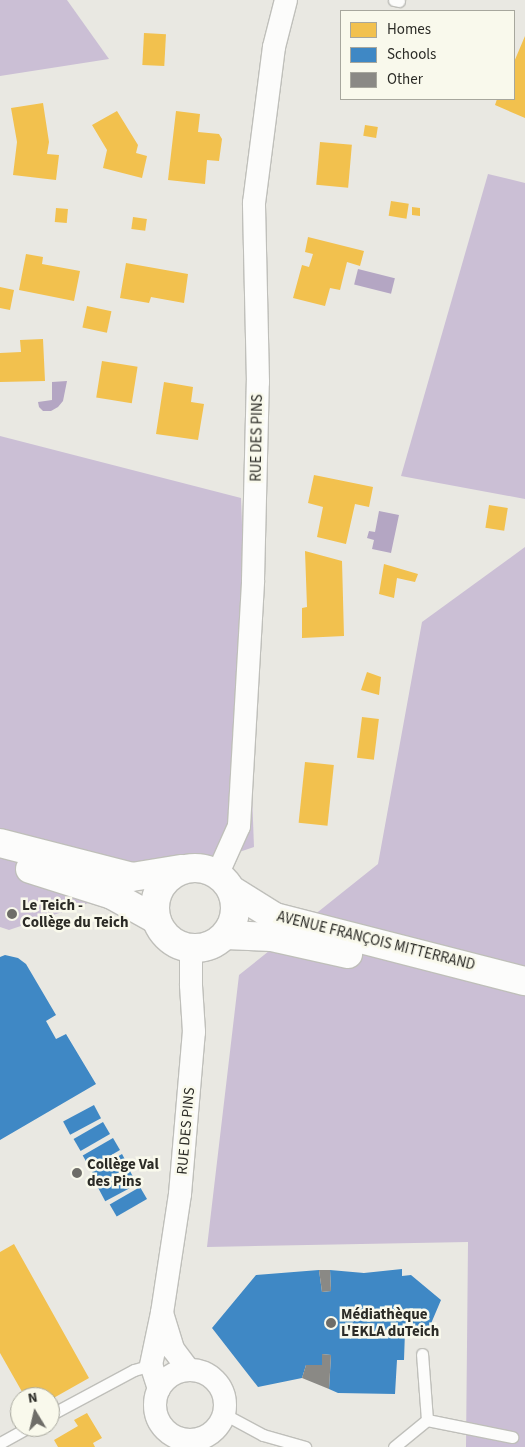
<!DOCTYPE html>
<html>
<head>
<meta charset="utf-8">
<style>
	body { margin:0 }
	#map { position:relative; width:525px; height:1447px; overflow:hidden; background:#e9e8e2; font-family:"Source Sans 3",sans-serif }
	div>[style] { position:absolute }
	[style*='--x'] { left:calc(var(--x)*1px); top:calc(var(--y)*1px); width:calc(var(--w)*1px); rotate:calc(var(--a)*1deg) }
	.forest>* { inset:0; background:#cbbfd5 }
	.water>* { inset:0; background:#b4a6c3; transform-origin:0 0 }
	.homes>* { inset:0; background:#f2c14e; transform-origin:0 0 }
	.schools>* { inset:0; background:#3f88c5; transform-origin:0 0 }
	.building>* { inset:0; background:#8a8985 }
	.roads { filter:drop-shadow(1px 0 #bfbfba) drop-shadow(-1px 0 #bfbfba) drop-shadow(0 1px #bfbfba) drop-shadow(0 -1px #bfbfba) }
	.service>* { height:11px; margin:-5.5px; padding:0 5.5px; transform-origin:5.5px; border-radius:5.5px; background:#fcfcfb }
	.minor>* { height:22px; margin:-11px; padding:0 11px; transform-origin:11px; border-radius:11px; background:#fcfcfb }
	.minor>.ring { margin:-11px; padding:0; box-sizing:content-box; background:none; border:22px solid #fcfcfb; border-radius:50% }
	.secondary>* { height:28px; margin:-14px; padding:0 14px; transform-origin:14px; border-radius:14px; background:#fcfcfb }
	.secondary>.ring { margin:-14px; padding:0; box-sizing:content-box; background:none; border:28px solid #fcfcfb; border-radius:50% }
	.dots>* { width:14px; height:14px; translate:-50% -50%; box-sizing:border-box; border:2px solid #f9f9ec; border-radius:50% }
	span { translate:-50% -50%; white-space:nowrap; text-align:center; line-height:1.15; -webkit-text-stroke:5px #f9f9ec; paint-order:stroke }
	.street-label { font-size:15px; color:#2b2b26 }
	.poi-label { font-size:15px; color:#2b2b26; font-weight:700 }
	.left { translate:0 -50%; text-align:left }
	.legend { position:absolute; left:340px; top:10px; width:175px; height:90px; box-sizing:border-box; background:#f9f9ec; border:1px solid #a7a79d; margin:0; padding:6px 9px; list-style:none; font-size:15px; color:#2b2b26 }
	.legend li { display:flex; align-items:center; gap:10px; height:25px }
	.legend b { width:25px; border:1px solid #a7a79d }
	.north { position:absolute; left:10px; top:1387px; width:50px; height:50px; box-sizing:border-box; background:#f9f9ec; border:1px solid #a7a79d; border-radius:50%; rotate:351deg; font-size:14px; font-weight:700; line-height:20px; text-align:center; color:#2b2b26 }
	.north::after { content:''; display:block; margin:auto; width:18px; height:22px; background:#6e6d68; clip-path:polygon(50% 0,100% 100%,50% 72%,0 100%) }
</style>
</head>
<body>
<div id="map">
	<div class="forest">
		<i style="clip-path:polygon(0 0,67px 0,109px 59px,0 76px)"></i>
		<i style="clip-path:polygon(488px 174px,525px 183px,525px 499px,401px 476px)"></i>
		<i style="clip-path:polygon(0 436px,241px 498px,254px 847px,9px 930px,0 927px)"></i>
		<i style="clip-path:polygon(525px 547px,525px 1447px,466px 1447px,468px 1242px,207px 1247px,239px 975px,378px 864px,422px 622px)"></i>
	</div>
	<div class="water">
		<i style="left:358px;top:269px;width:38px;height:16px;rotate:14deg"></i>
		<i style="clip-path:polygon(67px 381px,63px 401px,58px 407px,51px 411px,43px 411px,39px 407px,38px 402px,52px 400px,52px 382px)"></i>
		<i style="clip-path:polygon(379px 511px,399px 515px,391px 553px,372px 549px,374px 540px,367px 538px,369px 531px,375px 532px)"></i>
	</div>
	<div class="homes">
		<i style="left:144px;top:33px;width:22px;height:32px;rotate:3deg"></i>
		<i style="clip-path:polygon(525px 36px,525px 118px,495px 105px,497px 99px,514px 99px,514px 62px)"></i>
		<i style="clip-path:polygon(43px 103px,49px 142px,47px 154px,59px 155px,56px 180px,13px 175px,17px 142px,11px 108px)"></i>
		<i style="clip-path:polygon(117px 111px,138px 145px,136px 153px,147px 156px,142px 178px,103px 168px,107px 150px,92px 125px)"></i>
		<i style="clip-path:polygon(176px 111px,200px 114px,198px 132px,219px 134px,222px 139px,219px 161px,207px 160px,205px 184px,168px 180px)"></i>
		<i style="left:365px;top:125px;width:13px;height:11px;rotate:9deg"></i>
		<i style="left:320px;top:142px;width:32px;height:43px;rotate:5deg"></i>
		<i style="left:391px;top:201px;width:18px;height:15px;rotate:9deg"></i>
		<i style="clip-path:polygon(412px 207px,420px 208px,420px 216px,412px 215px)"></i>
		<i style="left:56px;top:208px;width:12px;height:14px;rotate:5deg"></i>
		<i style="left:133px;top:217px;width:14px;height:12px;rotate:8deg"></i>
		<i style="clip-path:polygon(308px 237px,364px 251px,360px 266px,347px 262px,340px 290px,330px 288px,325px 306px,293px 298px,302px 265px,309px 267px,313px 254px,305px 252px)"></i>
		<i style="clip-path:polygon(26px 254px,43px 257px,42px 264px,80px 271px,74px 301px,19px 290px)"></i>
		<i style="clip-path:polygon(126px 263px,188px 274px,184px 303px,151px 297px,149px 303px,120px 298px)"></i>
		<i style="clip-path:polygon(0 287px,14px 290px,10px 310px,0 308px)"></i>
		<i style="left:87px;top:306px;width:25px;height:22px;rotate:12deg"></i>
		<i style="clip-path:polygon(43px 339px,45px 381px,0 382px,0 353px,21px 352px,20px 340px)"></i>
		<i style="left:102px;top:361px;width:36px;height:37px;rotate:9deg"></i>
		<i style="clip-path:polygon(164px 382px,193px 387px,191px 402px,204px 404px,198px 440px,156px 434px)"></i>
		<i style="clip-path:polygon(314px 475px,373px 487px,369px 507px,355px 504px,346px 544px,317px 537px,323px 507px,308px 503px)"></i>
		<i style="left:489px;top:505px;width:19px;height:23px;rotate:9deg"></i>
		<i style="clip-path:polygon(305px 551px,342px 561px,344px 636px,302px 638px,302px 608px,307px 607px)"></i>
		<i style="clip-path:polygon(384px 564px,418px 574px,415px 582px,397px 578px,394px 598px,379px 594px)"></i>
		<i style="clip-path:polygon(367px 672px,381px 677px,379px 695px,361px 690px)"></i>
		<i style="left:362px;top:717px;width:17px;height:41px;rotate:7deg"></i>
		<i style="left:305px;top:762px;width:29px;height:61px;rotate:6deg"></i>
		<i style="clip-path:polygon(14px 1244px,89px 1378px,50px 1400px,50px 1397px,25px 1397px,0 1353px,0 1252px)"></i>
		<i style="clip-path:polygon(87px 1413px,102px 1438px,93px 1443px,95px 1447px,58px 1447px,54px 1440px,78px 1426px,74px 1420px)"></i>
	</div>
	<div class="schools">
		<i style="clip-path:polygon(5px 955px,18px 958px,26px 964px,56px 1015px,46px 1021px,56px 1039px,66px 1034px,96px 1084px,0 1140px,0 957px)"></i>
		<i style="left:94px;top:1105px;width:15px;height:35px;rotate:62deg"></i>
		<i style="left:103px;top:1122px;width:14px;height:34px;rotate:60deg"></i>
		<i style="left:113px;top:1138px;width:14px;height:35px;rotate:60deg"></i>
		<i style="clip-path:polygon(122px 1154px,129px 1167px,99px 1183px,92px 1172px)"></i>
		<i style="left:130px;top:1171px;width:15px;height:36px;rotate:62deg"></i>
		<i style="left:140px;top:1187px;width:14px;height:35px;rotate:60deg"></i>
		<i style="clip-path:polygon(402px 1269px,402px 1276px,411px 1275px,441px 1300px,427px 1333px,405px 1331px,404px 1360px,397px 1360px,395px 1394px,338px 1393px,329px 1389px,331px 1355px,322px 1354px,322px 1365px,306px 1365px,302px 1378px,258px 1387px,212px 1328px,256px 1275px,319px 1270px,322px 1292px,331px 1291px,330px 1270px,364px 1273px)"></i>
	</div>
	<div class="building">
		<i style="clip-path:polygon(319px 1270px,330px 1270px,331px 1291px,322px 1292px)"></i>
		<i style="clip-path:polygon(322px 1354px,331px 1355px,329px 1389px,302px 1378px,306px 1365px,322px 1365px)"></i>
	</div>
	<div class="roads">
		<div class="service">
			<i style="--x:394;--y:0;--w:5;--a:11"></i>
			<i style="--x:224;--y:1414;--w:44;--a:28.3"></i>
			<i style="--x:263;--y:1435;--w:44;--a:15.9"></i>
			<i style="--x:50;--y:1415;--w:95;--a:-28.2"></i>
			<i style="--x:134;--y:1370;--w:18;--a:-16"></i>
			<i style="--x:427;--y:1420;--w:87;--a:11.3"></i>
			<i style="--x:0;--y:1443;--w:33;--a:-29"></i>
			<i style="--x:394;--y:1447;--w:43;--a:-39.3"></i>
			<i style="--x:427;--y:1420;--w:66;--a:-94.3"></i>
		</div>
		<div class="minor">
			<i style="--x:218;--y:873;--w:51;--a:-65.9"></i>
			<i style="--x:239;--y:826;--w:246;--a:-86.7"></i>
			<i style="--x:253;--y:580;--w:198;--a:-88.6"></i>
			<i style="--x:258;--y:382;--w:179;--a:-91.3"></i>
			<i style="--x:254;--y:203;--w:157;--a:-82.7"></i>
			<i style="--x:274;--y:47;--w:49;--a:-75.7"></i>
			<i style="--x:162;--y:1313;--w:38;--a:73"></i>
			<i style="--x:173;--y:1349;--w:26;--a:53"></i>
			<i class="ring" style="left:155px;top:1370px;width:48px;height:48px"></i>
			<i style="--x:159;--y:1389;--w:25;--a:-108"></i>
			<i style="--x:151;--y:1365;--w:53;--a:-78.1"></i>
			<i style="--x:162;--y:1313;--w:120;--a:-81.4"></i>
			<i style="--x:180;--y:1194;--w:163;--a:-85.1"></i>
			<i style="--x:194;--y:1032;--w:47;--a:-93.7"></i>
			<i style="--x:191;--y:985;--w:27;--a:-90"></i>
			<i style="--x:191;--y:958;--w:10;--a:-73"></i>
		</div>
		<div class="secondary">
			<i style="--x:0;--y:843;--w:136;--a:14.4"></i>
			<i style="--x:132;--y:877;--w:51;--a:-9.1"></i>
			<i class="ring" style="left:155px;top:868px;width:52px;height:52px"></i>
			<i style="--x:30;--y:869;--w:86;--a:17.6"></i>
			<i style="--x:112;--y:895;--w:51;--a:29.1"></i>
			<i style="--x:233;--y:891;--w:49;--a:31.8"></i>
			<i style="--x:275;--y:917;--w:258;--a:14.4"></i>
			<i style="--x:226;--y:935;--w:46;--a:2.5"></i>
			<i style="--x:272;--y:937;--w:78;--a:12.6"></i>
		</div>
	</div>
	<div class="dots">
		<i style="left:12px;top:914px;background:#6e6d68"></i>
		<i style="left:77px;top:1173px;background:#6e6d68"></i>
		<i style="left:331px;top:1323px;background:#6e6d68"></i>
	</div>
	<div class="street-label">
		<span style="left:257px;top:438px;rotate:-89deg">RUE DES PINS</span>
		<span style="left:376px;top:941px;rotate:14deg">AVENUE FRANÇOIS MITTERRAND</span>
		<span style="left:186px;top:1131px;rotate:-85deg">RUE DES PINS</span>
	</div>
	<div class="poi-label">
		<span class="left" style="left:22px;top:914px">Le Teich -<br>Collège du Teich</span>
		<span class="left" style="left:87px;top:1173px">Collège Val<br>des Pins</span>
		<span class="left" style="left:341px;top:1323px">Médiathèque<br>L'EKLA duTeich</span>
	</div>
	<ul class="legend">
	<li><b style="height:14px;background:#f2c14e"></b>Homes</li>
	<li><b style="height:14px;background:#3f88c5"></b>Schools</li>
	<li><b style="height:14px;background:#8a8985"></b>Other</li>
	</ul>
	<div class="north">N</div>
</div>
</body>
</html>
